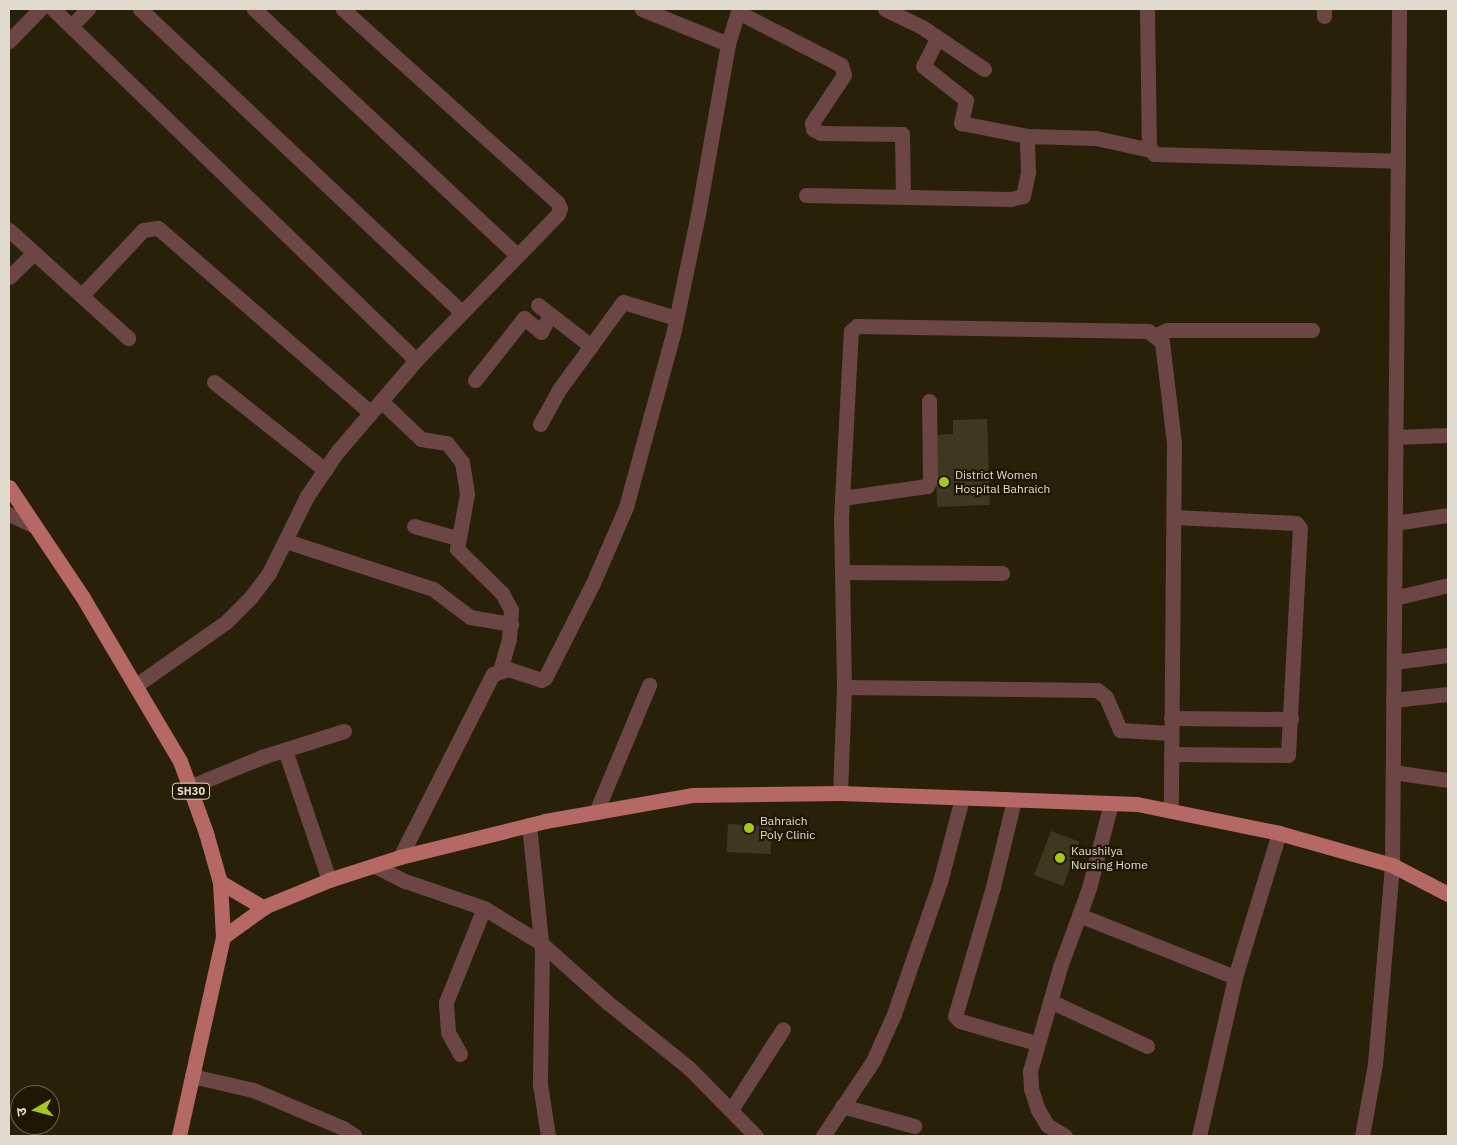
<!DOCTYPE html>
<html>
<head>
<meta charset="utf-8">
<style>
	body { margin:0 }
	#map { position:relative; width:1457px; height:1145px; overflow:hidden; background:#29200a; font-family:"IBM Plex Sans","Noto Sans Devanagari",sans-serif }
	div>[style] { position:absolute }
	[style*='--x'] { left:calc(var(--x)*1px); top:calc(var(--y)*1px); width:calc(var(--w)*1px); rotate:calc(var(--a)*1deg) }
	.building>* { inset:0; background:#403721; transform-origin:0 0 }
	.minor>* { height:15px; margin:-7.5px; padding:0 7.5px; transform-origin:7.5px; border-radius:7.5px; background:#6c4644 }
	.major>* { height:15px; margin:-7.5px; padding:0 7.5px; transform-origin:7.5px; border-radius:7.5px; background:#b66865 }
	.dots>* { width:14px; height:14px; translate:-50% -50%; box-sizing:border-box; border:2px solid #1f1703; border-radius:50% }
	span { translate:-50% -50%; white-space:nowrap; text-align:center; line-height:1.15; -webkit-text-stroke:4.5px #1f1703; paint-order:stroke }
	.shield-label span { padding:1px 4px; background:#1f1703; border:1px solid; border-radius:4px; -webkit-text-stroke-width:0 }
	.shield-label { font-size:11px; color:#e0dbcd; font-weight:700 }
	.poi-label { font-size:12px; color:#e0dbcd }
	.left { translate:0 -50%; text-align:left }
	.frame { position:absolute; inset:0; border:10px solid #e0dbcd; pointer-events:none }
	.north { position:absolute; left:10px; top:1085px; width:50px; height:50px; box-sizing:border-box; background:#1f1703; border:1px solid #6c6554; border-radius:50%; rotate:262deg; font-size:14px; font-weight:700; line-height:20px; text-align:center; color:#e0dbcd }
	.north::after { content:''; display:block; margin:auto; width:18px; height:22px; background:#a7c71e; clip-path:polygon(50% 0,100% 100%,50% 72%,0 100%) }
</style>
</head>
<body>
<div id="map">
	<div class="building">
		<i style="clip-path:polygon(987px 419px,990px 505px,937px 507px,935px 435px,953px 434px,953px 420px)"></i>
		<i style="left:728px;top:824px;width:44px;height:28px;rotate:3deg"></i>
		<i style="left:1051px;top:831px;width:31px;height:47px;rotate:21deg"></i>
	</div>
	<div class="minor">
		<i style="--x:53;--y:9;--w:505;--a:44.04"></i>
		<i style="--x:140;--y:9;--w:441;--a:43.3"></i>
		<i style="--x:254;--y:9;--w:360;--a:43.1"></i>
		<i style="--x:885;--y:9;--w:41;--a:25.9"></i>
		<i style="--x:922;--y:27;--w:75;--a:34.1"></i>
		<i style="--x:1147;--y:9;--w:137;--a:89.2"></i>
		<i style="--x:1149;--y:146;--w:9;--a:58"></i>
		<i style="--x:1154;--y:154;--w:244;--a:1.6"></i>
		<i style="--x:738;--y:12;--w:116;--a:27.2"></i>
		<i style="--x:841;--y:65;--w:10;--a:73"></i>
		<i style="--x:844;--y:75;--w:58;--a:123.7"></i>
		<i style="--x:812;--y:123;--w:6;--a:81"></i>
		<i style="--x:813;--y:129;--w:9;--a:27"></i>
		<i style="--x:821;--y:133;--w:81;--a:0.7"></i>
		<i style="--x:902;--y:134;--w:61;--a:89.1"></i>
		<i style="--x:1324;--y:16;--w:7;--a:-90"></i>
		<i style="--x:71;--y:26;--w:24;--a:-45"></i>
		<i style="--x:937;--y:39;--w:30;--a:117"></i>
		<i style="--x:923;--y:66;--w:55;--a:38.3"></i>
		<i style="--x:966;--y:100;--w:24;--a:102"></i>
		<i style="--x:961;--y:123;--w:67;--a:11.1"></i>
		<i style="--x:1027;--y:136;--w:69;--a:1.7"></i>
		<i style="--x:1096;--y:138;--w:55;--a:12.5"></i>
		<i style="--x:9;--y:41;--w:45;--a:-45.9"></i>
		<i style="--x:728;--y:44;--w:37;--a:-73"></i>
		<i style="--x:806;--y:195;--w:205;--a:1.1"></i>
		<i style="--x:1011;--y:199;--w:12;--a:-14"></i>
		<i style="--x:1023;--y:196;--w:25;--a:-78"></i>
		<i style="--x:1028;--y:172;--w:36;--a:-92"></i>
		<i style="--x:9;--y:230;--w:161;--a:42.2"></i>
		<i style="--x:9;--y:277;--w:35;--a:-44"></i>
		<i style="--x:82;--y:295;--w:89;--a:-46.8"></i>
		<i style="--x:143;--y:230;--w:15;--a:-8"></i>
		<i style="--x:158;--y:228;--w:282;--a:41"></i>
		<i style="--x:538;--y:305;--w:67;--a:37.7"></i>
		<i style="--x:1156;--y:335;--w:12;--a:-24"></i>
		<i style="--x:1167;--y:330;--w:145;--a:0"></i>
		<i style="--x:475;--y:380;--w:79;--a:-51.7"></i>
		<i style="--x:524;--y:318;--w:22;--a:39"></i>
		<i style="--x:541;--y:332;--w:19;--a:-62"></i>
		<i style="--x:214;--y:382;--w:142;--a:38.4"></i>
		<i style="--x:381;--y:401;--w:55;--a:43.5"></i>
		<i style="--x:421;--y:439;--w:26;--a:9"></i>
		<i style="--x:447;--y:443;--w:24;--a:52"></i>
		<i style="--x:462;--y:462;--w:32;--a:81"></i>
		<i style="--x:467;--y:494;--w:56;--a:100.3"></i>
		<i style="--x:457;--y:549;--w:63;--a:44.4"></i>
		<i style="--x:502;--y:593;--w:19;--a:62"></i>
		<i style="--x:511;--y:610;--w:29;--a:94"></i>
		<i style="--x:509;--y:639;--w:32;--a:106"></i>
		<i style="--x:540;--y:424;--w:38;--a:-61"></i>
		<i style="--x:558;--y:391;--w:110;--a:-53.9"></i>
		<i style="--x:623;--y:302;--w:55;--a:16.8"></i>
		<i style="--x:1396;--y:437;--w:52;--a:-2.2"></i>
		<i style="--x:842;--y:498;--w:86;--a:-8"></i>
		<i style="--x:927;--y:486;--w:7;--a:-63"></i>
		<i style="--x:930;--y:480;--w:79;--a:-90.7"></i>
		<i style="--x:9;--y:514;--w:29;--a:25"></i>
		<i style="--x:1395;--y:523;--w:54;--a:-8.6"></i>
		<i style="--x:414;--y:526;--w:45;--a:15.6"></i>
		<i style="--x:286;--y:541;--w:155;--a:18.1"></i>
		<i style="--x:433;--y:589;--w:46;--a:37.1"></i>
		<i style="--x:470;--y:617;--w:42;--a:9.7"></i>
		<i style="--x:842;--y:572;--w:160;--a:0.4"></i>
		<i style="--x:1394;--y:598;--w:56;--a:-13.5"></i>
		<i style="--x:1394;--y:662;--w:54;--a:-7.4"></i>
		<i style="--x:135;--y:686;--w:111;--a:-35.1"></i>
		<i style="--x:226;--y:622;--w:35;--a:-45"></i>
		<i style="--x:251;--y:597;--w:30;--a:-53"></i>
		<i style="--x:269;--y:573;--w:86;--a:-63.7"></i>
		<i style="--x:307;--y:496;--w:53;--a:-55.7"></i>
		<i style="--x:337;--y:452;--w:121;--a:-49.3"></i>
		<i style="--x:416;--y:360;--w:204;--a:-45.8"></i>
		<i style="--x:558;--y:214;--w:6;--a:-72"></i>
		<i style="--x:560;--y:208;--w:7;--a:-117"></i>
		<i style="--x:557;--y:202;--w:288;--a:-138"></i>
		<i style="--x:844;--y:687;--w:253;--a:0.7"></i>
		<i style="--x:1097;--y:690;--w:11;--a:38"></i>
		<i style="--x:1106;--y:697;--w:36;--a:67"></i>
		<i style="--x:1120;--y:730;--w:51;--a:3.4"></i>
		<i style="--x:1393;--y:700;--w:55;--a:-6.2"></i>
		<i style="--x:1171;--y:718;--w:120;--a:0.5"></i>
		<i style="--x:285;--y:750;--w:137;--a:71.3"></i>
		<i style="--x:1171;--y:754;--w:117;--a:0.5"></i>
		<i style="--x:1288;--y:755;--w:227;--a:-87"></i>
		<i style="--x:1300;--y:528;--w:6;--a:-129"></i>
		<i style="--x:1296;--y:523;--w:123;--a:-177.2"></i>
		<i style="--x:1393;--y:772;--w:56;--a:8.3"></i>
		<i style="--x:189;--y:787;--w:79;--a:-22.3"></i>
		<i style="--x:262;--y:757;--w:86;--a:-17.6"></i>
		<i style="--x:840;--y:793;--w:106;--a:-87.8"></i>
		<i style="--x:844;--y:687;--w:168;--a:-91"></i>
		<i style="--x:841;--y:519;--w:188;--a:-87"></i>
		<i style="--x:851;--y:331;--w:8;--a:-40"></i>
		<i style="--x:857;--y:326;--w:291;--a:1"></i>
		<i style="--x:1148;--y:331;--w:18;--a:38"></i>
		<i style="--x:1162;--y:342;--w:101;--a:83.2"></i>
		<i style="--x:1174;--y:442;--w:369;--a:90.5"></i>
		<i style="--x:1014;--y:800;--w:89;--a:103.6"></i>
		<i style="--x:993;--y:887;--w:134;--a:106.4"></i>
		<i style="--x:955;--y:1016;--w:7;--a:45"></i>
		<i style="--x:960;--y:1021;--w:79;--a:16.1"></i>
		<i style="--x:596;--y:812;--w:138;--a:-67.3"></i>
		<i style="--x:529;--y:825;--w:127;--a:84.1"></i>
		<i style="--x:542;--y:951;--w:133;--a:90.9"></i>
		<i style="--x:540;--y:1084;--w:53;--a:81.3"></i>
		<i style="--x:400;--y:857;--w:205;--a:-63.1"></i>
		<i style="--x:493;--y:674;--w:16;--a:-18"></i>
		<i style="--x:508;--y:669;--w:35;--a:18"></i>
		<i style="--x:541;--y:680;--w:4;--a:-27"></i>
		<i style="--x:545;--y:678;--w:106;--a:-63.2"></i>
		<i style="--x:593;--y:583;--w:83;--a:-66.5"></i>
		<i style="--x:626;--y:507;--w:183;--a:-74.8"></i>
		<i style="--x:674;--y:330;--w:118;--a:-78.3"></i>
		<i style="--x:698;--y:214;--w:173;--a:-80"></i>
		<i style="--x:728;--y:44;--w:93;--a:-157.9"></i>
		<i style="--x:375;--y:866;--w:34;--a:27"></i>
		<i style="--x:405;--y:881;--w:83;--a:18.9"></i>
		<i style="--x:484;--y:908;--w:67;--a:31.6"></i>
		<i style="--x:541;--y:943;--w:89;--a:41.8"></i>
		<i style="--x:607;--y:1002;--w:105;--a:38.8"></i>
		<i style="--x:689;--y:1068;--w:95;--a:45.4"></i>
		<i style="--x:1079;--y:915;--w:168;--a:21.7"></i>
		<i style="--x:1050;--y:1001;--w:107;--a:24.9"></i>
		<i style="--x:460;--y:1054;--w:25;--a:-119"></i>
		<i style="--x:448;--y:1032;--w:30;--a:-94"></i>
		<i style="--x:446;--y:1002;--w:101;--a:-68"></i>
		<i style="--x:192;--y:1076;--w:63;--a:12.9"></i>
		<i style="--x:253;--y:1090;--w:98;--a:22.9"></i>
		<i style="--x:343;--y:1128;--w:14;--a:34"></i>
		<i style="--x:842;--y:1106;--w:75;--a:15.5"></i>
		<i style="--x:731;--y:1110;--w:96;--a:-57.3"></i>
		<i style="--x:823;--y:1136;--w:90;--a:-56.3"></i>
		<i style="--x:873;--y:1061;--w:51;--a:-65.9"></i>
		<i style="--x:894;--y:1014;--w:140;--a:-70.8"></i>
		<i style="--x:940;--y:882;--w:87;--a:-75.3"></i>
		<i style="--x:1065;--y:1136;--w:21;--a:-149"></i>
		<i style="--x:1047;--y:1125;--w:17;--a:-121"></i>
		<i style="--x:1038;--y:1110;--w:22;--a:-108"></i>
		<i style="--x:1031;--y:1089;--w:18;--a:-93"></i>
		<i style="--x:1030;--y:1071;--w:108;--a:-73.9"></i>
		<i style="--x:1060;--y:967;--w:84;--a:-69.8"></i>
		<i style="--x:1089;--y:888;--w:88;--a:-75.5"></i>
		<i style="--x:1199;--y:1136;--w:163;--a:-77.2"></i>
		<i style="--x:1235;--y:977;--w:151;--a:-73"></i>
		<i style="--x:1362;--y:1136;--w:73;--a:-79.8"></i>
		<i style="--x:1375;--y:1064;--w:200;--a:-85.1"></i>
		<i style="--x:1392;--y:865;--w:856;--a:-89.53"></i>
	</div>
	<div class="major">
		<i style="--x:9;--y:487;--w:131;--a:56.2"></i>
		<i style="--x:82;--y:596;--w:192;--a:59.3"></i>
		<i style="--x:180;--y:761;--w:77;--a:70.1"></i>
		<i style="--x:206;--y:833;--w:51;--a:74.1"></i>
		<i style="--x:220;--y:882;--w:55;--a:86.9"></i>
		<i style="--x:223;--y:937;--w:204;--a:102.5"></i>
		<i style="--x:220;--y:882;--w:51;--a:30.6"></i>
		<i style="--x:223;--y:937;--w:53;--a:-35.8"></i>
		<i style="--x:266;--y:906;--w:68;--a:-22.4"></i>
		<i style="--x:329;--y:880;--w:75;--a:-17.9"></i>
		<i style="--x:400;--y:857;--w:149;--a:-13.9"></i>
		<i style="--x:545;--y:821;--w:149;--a:-10"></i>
		<i style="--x:692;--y:795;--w:148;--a:-0.8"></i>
		<i style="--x:840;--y:793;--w:297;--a:2.1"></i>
		<i style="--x:1137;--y:804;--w:145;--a:11.5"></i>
		<i style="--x:1279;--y:833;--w:117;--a:15.8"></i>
		<i style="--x:1392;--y:865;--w:63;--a:27.4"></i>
	</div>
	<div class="dots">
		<i style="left:944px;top:482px;background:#a7c71e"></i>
		<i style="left:749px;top:828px;background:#a7c71e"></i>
		<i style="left:1060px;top:858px;background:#a7c71e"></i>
	</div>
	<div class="shield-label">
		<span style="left:191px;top:791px">SH30</span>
	</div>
	<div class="poi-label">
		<span class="left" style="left:955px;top:482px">District Women<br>Hospital Bahraich</span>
		<span class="left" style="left:760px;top:828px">Bahraich<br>Poly Clinic</span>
		<span class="left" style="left:1071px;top:858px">Kaushilya<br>Nursing Home</span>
	</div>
	<div class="frame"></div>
	<div class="north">उ</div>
</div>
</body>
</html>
